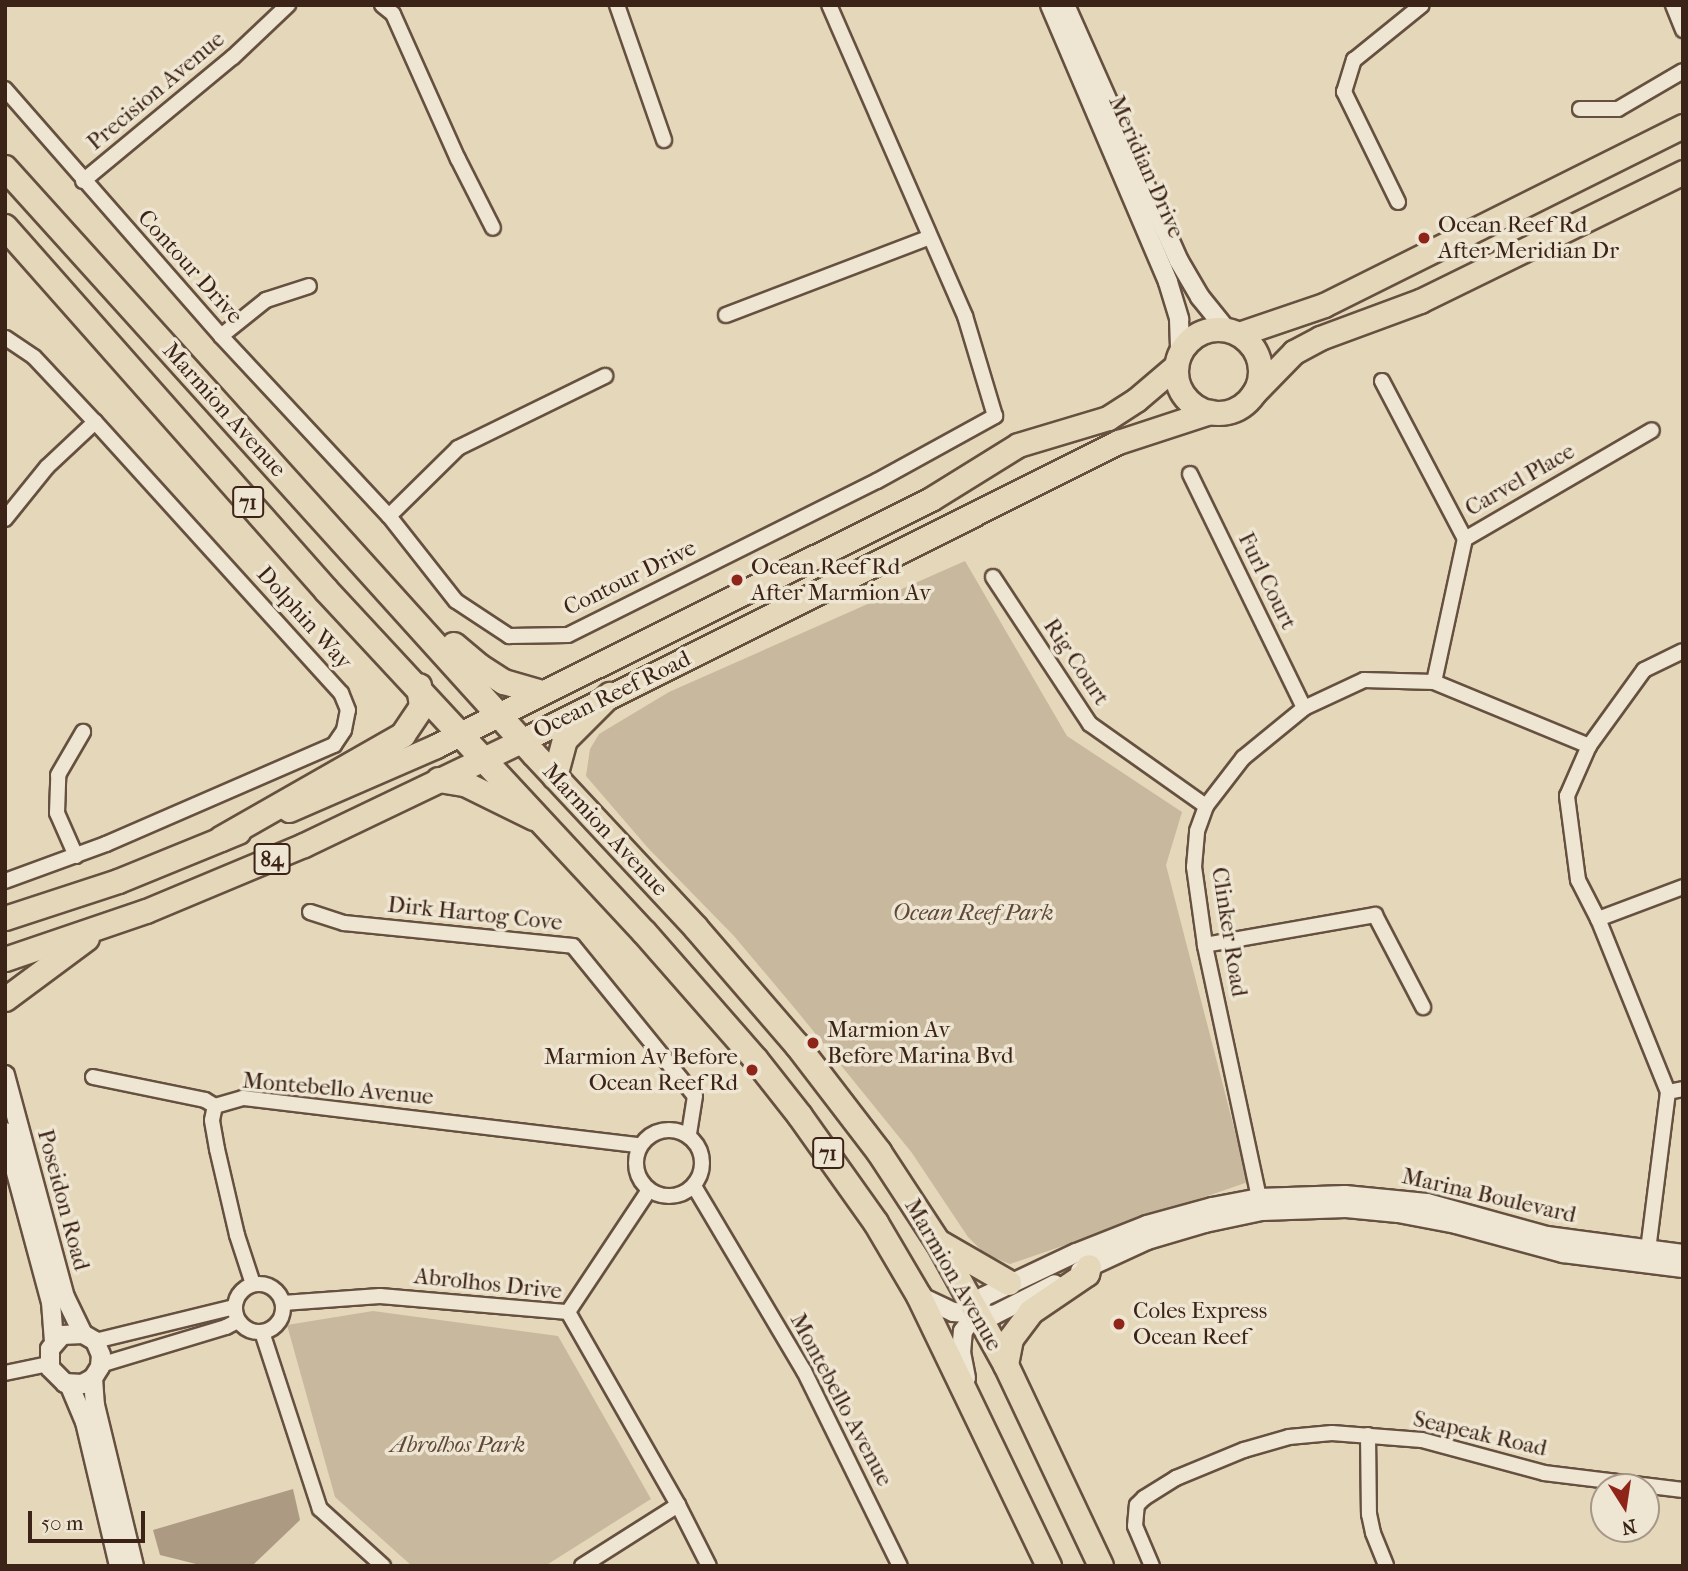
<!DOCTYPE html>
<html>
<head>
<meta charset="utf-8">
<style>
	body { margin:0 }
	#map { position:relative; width:1688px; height:1571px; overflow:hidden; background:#e5d7b9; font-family:"IM FELL French Canon",serif }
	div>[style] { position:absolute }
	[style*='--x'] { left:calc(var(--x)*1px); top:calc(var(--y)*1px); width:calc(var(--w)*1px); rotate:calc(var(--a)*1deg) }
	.green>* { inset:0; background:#c8b89d }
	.water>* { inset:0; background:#ac9a82 }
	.roads { filter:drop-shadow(2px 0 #665040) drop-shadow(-2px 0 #665040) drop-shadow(0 2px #665040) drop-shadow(0 -2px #665040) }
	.minor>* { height:14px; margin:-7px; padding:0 7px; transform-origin:7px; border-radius:7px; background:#eee5d2 }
	.minor>.ring { margin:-7px; padding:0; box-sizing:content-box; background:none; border:14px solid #eee5d2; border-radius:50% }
	.tertiary>* { height:18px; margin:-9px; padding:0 9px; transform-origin:9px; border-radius:9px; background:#eee5d2 }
	.primary>* { height:23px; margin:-11.5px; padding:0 11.5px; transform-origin:11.5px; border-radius:11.5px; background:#e5d7b9 }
	.primary>.ring { margin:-11.5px; padding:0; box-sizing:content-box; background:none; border:23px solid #e5d7b9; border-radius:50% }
	.trunk>* { height:24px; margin:-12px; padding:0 12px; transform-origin:12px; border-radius:12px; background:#e5d7b9 }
	.dots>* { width:19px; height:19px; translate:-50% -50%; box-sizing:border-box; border:4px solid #eee5d2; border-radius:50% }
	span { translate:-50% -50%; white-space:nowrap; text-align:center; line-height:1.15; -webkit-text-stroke:7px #eee5d2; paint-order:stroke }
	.shield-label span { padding:2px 5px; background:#eee5d2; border:2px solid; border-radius:5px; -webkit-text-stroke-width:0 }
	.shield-label { font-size:21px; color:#3c2317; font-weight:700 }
	.street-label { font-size:23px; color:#3c2317 }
	.poi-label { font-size:23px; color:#3c2317 }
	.left { translate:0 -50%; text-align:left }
	.right { translate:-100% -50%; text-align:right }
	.park-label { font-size:23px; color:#5f4838; font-style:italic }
	.frame { position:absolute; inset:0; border:7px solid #3c2317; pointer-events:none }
	.north { position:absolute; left:1590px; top:1473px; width:70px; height:70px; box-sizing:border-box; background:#eee5d2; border:2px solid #a79787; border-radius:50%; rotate:168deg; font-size:19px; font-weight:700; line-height:28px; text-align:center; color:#3c2317 }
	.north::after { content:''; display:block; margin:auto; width:24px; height:32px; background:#8f2418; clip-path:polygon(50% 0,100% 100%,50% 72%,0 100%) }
	.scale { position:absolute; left:28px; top:1511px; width:117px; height:32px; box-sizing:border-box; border:4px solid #3c2317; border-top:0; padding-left:9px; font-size:21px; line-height:24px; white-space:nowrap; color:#3c2317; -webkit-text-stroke:5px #eee5d2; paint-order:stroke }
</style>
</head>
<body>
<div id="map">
	<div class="green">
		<i style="clip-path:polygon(965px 561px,1067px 736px,1182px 812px,1166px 865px,1248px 1182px,1010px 1264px,985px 1254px,968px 1237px,912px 1153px,797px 1011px,734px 936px,648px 848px,586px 776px,590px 749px,599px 734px,669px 692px)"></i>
		<i style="clip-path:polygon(373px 1311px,558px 1336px,651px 1499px,545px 1566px,412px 1566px,335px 1497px,287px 1325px)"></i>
	</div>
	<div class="water">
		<i style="clip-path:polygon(293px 1489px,300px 1520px,252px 1566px,204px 1566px,160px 1555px,153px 1530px)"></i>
	</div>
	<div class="roads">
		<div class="minor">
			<i style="--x:382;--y:5;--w:14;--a:39"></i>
			<i style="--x:393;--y:14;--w:159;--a:65.9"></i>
			<i style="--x:458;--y:159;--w:77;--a:63.1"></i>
			<i style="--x:617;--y:5;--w:143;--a:70.8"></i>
			<i style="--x:1673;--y:5;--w:27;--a:68"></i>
			<i style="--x:5;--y:89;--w:328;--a:48.8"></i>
			<i style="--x:221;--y:336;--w:246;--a:47"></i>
			<i style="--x:389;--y:516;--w:108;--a:51.8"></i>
			<i style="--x:456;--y:601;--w:64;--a:33.4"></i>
			<i style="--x:509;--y:636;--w:59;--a:-1"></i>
			<i style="--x:568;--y:635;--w:345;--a:-26.5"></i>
			<i style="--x:877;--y:481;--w:135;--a:-28.8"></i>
			<i style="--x:995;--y:416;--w:104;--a:-106.7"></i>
			<i style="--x:965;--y:316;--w:339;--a:-113.6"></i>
			<i style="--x:1580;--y:109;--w:38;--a:0"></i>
			<i style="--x:1618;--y:109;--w:75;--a:-30.3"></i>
			<i style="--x:83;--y:181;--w:195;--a:-39.6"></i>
			<i style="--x:233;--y:57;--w:76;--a:-43.4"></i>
			<i style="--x:1398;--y:202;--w:123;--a:-116.1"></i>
			<i style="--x:1344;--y:92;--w:34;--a:-73"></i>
			<i style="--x:1354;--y:60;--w:87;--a:-39"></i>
			<i style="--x:726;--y:315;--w:218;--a:-20.9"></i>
			<i style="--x:221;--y:336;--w:58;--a:-38.7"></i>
			<i style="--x:266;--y:300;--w:45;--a:-18"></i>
			<i style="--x:1382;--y:381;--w:178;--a:62.3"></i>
			<i style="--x:1190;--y:474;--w:260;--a:64"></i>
			<i style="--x:389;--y:516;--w:97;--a:-44.6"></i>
			<i style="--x:458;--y:448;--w:164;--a:-26.1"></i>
			<i style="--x:5;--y:519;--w:67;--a:-51.1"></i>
			<i style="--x:47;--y:467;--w:66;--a:-43.2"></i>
			<i style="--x:993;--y:577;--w:176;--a:56.6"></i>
			<i style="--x:1090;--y:724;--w:142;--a:35.3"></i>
			<i style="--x:1434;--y:682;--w:146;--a:-77.8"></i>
			<i style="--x:1465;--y:539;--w:216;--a:-30.2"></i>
			<i style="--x:76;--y:856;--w:47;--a:-113.8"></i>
			<i style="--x:57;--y:813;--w:38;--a:-88"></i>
			<i style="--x:58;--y:775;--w:50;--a:-59.8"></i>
			<i style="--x:5;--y:881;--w:108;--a:-20.1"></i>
			<i style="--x:106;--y:844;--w:249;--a:-23.5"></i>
			<i style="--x:334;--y:745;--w:18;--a:-56"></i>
			<i style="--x:344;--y:730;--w:20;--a:-79"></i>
			<i style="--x:348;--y:710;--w:18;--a:-112"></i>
			<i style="--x:341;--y:693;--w:366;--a:-132.2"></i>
			<i style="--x:95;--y:422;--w:89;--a:-133.2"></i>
			<i style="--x:34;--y:357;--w:34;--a:-146"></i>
			<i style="--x:310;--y:912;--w:36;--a:18"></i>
			<i style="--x:344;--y:923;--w:230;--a:5.7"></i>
			<i style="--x:573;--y:946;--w:193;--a:50.9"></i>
			<i style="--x:695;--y:1096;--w:39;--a:99"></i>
			<i style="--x:1598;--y:919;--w:91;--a:-20.6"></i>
			<i style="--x:1205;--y:945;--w:173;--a:-10"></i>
			<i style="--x:1375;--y:915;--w:104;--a:62.4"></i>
			<i style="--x:93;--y:1077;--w:114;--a:11.6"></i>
			<i style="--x:205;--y:1100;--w:12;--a:31"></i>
			<i style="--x:1668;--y:1092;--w:15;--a:-11"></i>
			<i class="ring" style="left:636px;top:1130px;width:52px;height:52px"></i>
			<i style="--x:694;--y:1186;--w:215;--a:59.3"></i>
			<i style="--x:804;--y:1371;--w:217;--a:63.8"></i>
			<i style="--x:1261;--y:1207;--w:268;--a:-102.1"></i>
			<i style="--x:1205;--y:945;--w:79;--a:-98"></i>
			<i style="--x:1194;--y:867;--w:36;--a:-85"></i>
			<i style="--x:1197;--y:831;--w:27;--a:-70"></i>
			<i style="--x:1206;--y:806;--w:61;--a:-52.4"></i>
			<i style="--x:1243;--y:758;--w:79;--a:-39.3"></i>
			<i style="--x:1304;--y:708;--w:66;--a:-25"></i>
			<i style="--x:1364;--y:680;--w:70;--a:1.6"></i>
			<i style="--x:1434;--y:682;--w:168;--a:22.4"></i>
			<i style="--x:1647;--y:1258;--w:167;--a:-82.8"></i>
			<i style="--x:1668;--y:1092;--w:187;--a:-112"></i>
			<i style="--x:1598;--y:919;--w:44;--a:-117.1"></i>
			<i style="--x:1578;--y:880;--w:85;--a:-97.5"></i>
			<i style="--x:1567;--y:796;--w:55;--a:-66.3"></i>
			<i style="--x:1589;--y:746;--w:94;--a:-54.1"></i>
			<i style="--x:1644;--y:670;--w:43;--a:-26"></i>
			<i class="ring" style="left:235px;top:1284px;width:34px;height:34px"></i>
			<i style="--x:253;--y:1284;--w:52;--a:-108.1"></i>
			<i style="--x:237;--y:1235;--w:88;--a:-103.1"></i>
			<i style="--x:217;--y:1149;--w:29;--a:-100"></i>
			<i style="--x:212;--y:1120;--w:14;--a:-78"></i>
			<i style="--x:215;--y:1106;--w:29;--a:-16"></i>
			<i style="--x:243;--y:1098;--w:400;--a:6.8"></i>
			<i style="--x:283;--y:1303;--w:97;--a:-4.1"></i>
			<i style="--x:380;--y:1296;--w:189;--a:4.9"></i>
			<i style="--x:568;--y:1312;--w:222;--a:60.3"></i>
			<i style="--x:678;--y:1505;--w:68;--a:63.1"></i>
			<i style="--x:568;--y:1312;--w:146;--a:-56.4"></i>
			<i style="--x:262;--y:1332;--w:186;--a:71.9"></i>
			<i style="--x:320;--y:1509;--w:85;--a:42.1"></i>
			<i style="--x:95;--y:1341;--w:143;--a:-13.7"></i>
			<i style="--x:100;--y:1365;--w:132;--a:-16.8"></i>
			<i style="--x:226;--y:1327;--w:13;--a:-27"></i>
			<i style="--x:5;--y:1373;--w:45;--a:-11.6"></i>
			<i style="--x:1368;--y:1435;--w:79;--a:89.3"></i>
			<i style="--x:1369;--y:1514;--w:19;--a:78"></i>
			<i style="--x:1373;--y:1533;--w:35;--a:68"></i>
			<i style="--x:582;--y:1566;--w:114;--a:-32.4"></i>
			<i style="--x:1152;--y:1566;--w:43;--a:-113"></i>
			<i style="--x:1135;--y:1526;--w:21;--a:-85"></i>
			<i style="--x:1137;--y:1505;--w:10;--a:-45"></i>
			<i style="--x:1144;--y:1498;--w:38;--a:-32"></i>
			<i style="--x:1176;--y:1478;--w:74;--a:-22.4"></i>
			<i style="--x:1244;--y:1450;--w:47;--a:-16.1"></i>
			<i style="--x:1289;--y:1437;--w:43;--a:-5.3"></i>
			<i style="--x:1332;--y:1433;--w:90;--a:4.4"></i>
			<i style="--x:1422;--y:1440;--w:126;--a:15.1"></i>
			<i style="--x:1544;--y:1473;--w:140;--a:7"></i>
		</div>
		<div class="tertiary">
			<i style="--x:1050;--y:5;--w:301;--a:66.9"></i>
			<i style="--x:1168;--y:282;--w:39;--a:73"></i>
			<i style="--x:1179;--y:319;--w:33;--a:88"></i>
			<i style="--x:1065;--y:5;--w:280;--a:66"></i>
			<i style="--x:1179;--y:261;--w:42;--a:59.7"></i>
			<i style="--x:1200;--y:297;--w:41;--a:50.9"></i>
			<i style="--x:5;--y:1075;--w:230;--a:74.9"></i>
			<i style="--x:65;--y:1297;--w:41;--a:64.1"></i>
			<i style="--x:83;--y:1334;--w:14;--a:30"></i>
			<i style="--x:95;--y:1341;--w:15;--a:67"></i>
			<i style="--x:101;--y:1355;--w:12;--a:95"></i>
			<i style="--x:100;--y:1367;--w:13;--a:122"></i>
			<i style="--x:93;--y:1378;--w:13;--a:151"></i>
			<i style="--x:82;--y:1384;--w:17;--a:-177"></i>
			<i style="--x:65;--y:1383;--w:21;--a:-135"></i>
			<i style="--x:50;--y:1368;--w:19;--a:-90"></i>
			<i style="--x:50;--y:1349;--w:18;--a:-49"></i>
			<i style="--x:62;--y:1335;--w:21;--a:-3"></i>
			<i style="--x:5;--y:1132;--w:176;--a:74.9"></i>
			<i style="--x:51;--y:1302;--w:40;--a:85.7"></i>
			<i style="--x:1080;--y:1271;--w:74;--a:-24.8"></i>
			<i style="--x:1147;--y:1240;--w:60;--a:-16.3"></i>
			<i style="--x:1205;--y:1223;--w:58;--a:-11.9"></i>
			<i style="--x:1262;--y:1211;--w:84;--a:-2"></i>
			<i style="--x:1346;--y:1208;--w:52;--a:5.5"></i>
			<i style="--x:1398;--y:1213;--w:59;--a:10.7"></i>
			<i style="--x:1456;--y:1224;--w:111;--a:15.2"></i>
			<i style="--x:1563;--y:1253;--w:121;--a:7.1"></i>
			<i style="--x:919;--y:1296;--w:38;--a:25"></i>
			<i style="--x:953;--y:1312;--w:41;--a:4.2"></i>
			<i style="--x:994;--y:1315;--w:68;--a:-26.9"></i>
			<i style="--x:93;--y:1378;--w:27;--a:86"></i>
			<i style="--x:95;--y:1405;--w:166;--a:76.4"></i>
			<i style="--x:966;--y:1378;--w:25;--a:-101"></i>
			<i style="--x:961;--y:1353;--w:22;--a:-85"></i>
			<i style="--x:963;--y:1331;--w:23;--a:-52"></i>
			<i style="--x:977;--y:1313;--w:17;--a:-69"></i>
			<i style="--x:983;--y:1297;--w:103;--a:-25.3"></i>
			<i style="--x:1076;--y:1253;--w:76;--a:-21.5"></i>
			<i style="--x:1147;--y:1225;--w:67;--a:-15.5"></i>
			<i style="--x:1212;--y:1207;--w:48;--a:-10.8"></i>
			<i style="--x:1259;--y:1198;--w:86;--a:-2"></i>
			<i style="--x:1345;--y:1195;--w:82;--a:5.6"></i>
			<i style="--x:1427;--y:1203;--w:124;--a:15.4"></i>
			<i style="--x:1547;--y:1236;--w:137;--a:7.5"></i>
			<i style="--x:69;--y:1384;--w:41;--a:67.2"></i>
			<i style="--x:85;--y:1422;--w:148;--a:76.7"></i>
		</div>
		<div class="primary">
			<i class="ring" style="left:1176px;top:329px;width:61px;height:61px"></i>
			<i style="--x:1239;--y:334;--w:90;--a:-18.8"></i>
			<i style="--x:1324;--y:305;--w:401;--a:-26.5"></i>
			<i style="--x:1253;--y:394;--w:59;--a:-45.7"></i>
			<i style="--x:1294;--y:352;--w:30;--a:-28"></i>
			<i style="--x:1320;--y:338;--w:107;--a:-20.3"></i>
			<i style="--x:1420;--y:301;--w:293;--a:-26.1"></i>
			<i style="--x:289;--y:810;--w:160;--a:-23.5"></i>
			<i style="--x:436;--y:746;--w:553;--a:-26.52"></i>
			<i style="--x:931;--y:499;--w:102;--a:-31.8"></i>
			<i style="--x:1018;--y:445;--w:94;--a:-16.7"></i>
			<i style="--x:1108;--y:418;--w:33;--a:-33"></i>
			<i style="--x:1136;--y:400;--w:52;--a:-40.4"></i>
			<i style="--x:5;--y:918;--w:119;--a:-18.1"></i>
			<i style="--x:118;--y:881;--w:130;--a:-22.2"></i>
			<i style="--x:5;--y:959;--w:149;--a:-18.8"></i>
			<i style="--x:146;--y:911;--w:171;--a:-22.7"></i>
			<i style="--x:304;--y:845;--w:241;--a:-25.6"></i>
			<i style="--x:521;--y:741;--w:668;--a:-26.6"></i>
			<i style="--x:1118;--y:442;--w:97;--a:-18.1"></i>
			<i style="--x:5;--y:999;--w:102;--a:-36.6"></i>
		</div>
		<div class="trunk">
			<i style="--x:5;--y:168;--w:789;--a:47.93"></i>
			<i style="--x:534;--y:754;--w:238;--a:47"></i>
			<i style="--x:696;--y:928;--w:155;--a:49.2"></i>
			<i style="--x:797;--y:1045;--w:135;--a:52.5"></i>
			<i style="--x:879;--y:1152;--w:108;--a:56.8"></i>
			<i style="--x:938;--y:1242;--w:141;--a:61.1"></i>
			<i style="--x:1006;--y:1365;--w:222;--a:64.7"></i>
			<i style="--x:5;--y:227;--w:485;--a:48.5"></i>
			<i style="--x:326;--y:590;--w:467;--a:47.1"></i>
			<i style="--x:644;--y:932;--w:170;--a:48.8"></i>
			<i style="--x:756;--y:1060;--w:71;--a:51.8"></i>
			<i style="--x:800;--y:1116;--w:131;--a:54.6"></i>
			<i style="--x:876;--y:1223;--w:85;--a:59.5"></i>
			<i style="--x:919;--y:1296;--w:300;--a:64.3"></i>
			<i style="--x:454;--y:645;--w:33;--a:40"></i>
			<i style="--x:479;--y:666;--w:30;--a:33"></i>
			<i style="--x:504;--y:682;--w:37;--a:16"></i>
			<i style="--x:555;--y:777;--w:38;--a:-75"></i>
			<i style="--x:565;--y:740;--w:64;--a:-45"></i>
			<i style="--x:439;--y:780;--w:26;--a:9"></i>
			<i style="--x:465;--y:784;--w:77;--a:26.2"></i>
			<i style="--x:221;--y:839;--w:210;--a:-29.7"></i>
			<i style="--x:403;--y:735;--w:34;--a:-56"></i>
			<i style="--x:422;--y:707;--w:21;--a:-98"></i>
			<i style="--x:938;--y:1242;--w:82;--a:30"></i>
			<i style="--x:1006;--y:1365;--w:26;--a:-79"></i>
			<i style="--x:1011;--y:1339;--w:34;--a:-53"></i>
			<i style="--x:1031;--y:1312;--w:68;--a:-34.2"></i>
			<i style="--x:1087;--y:1274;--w:7;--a:-74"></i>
		</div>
	</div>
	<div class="dots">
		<i style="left:1424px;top:238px;background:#8f2418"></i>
		<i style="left:737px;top:580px;background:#8f2418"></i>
		<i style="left:813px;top:1043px;background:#8f2418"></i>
		<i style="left:752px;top:1070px;background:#8f2418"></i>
		<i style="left:1119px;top:1324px;background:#8f2418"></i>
	</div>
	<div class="shield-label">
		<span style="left:248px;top:502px">71</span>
		<span style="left:272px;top:859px">84</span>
		<span style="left:828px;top:1153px">71</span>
	</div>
	<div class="street-label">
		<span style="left:156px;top:91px;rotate:-40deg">Precision Avenue</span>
		<span style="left:1146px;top:167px;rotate:66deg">Meridian Drive</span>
		<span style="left:190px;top:267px;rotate:48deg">Contour Drive</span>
		<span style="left:224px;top:410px;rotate:48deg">Marmion Avenue</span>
		<span style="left:1520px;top:480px;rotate:-30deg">Carvel Place</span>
		<span style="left:630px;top:578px;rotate:-26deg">Contour Drive</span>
		<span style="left:1267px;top:581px;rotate:64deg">Furl Court</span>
		<span style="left:304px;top:618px;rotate:48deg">Dolphin Way</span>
		<span style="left:1076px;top:662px;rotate:56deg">Rig Court</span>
		<span style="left:612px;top:695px;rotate:-26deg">Ocean Reef Road</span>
		<span style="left:605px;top:830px;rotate:47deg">Marmion Avenue</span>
		<span style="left:475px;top:914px;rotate:6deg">Dirk Hartog Cove</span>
		<span style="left:1229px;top:932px;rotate:81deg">Clinker Road</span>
		<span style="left:338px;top:1089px;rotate:5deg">Montebello Avenue</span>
		<span style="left:1489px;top:1196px;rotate:13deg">Marina Boulevard</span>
		<span style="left:63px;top:1200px;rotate:75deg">Poseidon Road</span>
		<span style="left:953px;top:1275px;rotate:60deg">Marmion Avenue</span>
		<span style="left:488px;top:1284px;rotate:6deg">Abrolhos Drive</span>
		<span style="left:841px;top:1400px;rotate:62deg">Montebello Avenue</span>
		<span style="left:1480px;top:1434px;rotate:13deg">Seapeak Road</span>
	</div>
	<div class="poi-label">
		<span class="left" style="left:1438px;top:238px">Ocean Reef Rd<br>After Meridian Dr</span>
		<span class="left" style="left:751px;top:580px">Ocean Reef Rd<br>After Marmion Av</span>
		<span class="left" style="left:827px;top:1043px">Marmion Av<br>Before Marina Bvd</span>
		<span class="right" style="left:738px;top:1070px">Marmion Av Before<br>Ocean Reef Rd</span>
		<span class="left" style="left:1133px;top:1324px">Coles Express<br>Ocean Reef</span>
	</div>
	<div class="park-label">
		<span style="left:973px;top:913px">Ocean Reef Park</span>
		<span style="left:458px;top:1445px">Abrolhos Park</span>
	</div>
	<div class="frame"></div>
	<div class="north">N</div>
	<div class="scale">50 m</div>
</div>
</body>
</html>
